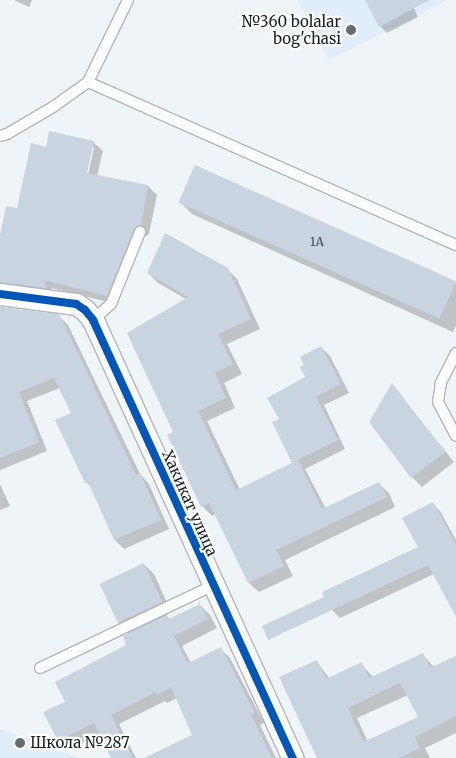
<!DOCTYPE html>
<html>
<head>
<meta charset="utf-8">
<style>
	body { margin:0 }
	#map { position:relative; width:456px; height:758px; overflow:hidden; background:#eff4f8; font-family:Merriweather,serif }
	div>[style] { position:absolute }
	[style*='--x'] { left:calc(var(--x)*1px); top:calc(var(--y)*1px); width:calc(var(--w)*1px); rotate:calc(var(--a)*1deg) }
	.built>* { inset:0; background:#e0eefb }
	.shadow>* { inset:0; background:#0003 }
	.building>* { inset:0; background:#c8d5e1; transform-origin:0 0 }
	.roads { filter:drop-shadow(1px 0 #b1b7bc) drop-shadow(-1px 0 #b1b7bc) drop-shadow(0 1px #b1b7bc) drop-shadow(0 -1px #b1b7bc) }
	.service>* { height:10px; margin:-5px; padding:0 5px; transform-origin:5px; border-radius:5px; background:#fdfdfe }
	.minor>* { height:21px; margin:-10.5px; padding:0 10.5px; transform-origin:10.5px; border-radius:10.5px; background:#fdfdfe }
	.cycleway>* { height:8px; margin:-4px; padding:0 4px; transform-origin:4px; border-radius:4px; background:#0057b8 }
	.dots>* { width:14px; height:14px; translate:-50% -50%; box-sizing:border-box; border:2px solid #fff; border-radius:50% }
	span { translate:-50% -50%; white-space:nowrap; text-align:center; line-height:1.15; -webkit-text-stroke:4.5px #fff; paint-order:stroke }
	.number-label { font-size:12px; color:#454e56 }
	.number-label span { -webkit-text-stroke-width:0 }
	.poi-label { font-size:15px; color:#192128 }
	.right { translate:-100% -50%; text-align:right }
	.left { translate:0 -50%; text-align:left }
	.street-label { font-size:15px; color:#192128 }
</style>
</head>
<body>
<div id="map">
	<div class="built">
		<i style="clip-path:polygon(297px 0,448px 0,329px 60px)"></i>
		<i style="clip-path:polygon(0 729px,79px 758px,0 758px)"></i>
	</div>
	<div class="shadow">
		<i style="clip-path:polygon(14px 0,32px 0,29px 7px)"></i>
		<i style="clip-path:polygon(366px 0,410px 0,418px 17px,387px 33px,380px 26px)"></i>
		<i style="clip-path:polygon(evenodd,93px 142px,103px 151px,97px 176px,148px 186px,157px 195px,149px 234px,143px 238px,116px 304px,51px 288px,55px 296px,0 295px,0 241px,18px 210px,47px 148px,93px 142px,91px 147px,94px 147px,87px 180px,84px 179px,91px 147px)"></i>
		<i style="clip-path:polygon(196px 166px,456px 284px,456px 325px,453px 332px,192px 214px,180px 202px)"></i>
		<i style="clip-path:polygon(227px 269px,237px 279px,260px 329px,227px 344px,242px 374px,224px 383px,235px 408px,207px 421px,240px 490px,295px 463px,281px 419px,307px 378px,321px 347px,330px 356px,349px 393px,324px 405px,345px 449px,305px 469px,326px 509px,379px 484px,389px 493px,395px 507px,285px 560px,293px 576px,259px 592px,249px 583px,216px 514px,212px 516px,202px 506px,174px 433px,186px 299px,158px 283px,148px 273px)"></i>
		<i style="clip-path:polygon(0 308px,59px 316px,68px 325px,140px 474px,149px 484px,169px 529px,124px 549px,115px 540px,92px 487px,86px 482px,73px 413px,60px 388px,27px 401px,47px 451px,0 470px)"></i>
		<i style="clip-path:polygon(392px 385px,454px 462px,422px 487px,412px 477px)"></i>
		<i style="clip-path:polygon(0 484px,10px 506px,0 510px)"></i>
		<i style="clip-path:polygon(432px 503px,440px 511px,456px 540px,456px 615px,434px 574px,340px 618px,332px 610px,419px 547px)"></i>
		<i style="clip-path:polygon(144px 564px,154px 574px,171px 612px,166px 615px,171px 620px,200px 605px,210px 615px,217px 628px,182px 646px,191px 663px,220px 648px,230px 658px,264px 723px,260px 725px,276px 758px,147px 758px,193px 735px,177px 698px,167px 703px,165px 701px,119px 724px,136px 758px,112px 758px,100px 734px,68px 750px,59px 740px,66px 702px,128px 645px,129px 634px,118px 623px)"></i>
		<i style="clip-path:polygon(evenodd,422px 654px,434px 667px,456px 667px,456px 733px,425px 748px,430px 758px,319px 758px,316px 661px,330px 679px,361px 664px,373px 677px,422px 654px,408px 695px,420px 717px,368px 742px,357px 718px,408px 695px)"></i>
	</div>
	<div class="building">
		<i style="clip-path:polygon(365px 0,430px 0,379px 27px)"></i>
		<i style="clip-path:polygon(49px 131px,94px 141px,87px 173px,148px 185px,141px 225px,134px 229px,107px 296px,44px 280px,47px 288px,0 282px,0 235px,6px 206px,17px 208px,31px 143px,46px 147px)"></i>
		<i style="left:195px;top:165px;width:286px;height:41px;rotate:24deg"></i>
		<i style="clip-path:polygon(165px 233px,228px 268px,251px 319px,218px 334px,233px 364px,215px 373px,226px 398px,198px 411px,236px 490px,298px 460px,322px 509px,379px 482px,387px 497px,276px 550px,284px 566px,248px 583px,209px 503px,201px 507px,167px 435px,173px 432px,127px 333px,188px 297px,147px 273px)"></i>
		<i style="clip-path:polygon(0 307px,59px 314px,136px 475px,140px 473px,161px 520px,114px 540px,88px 482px,85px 483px,55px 420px,71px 413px,54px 378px,19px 392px,39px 442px,0 458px)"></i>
		<i style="clip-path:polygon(321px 346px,341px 384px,316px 397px,338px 440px,292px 463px,272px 422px,279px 419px,267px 398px,305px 377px,300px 367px,304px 365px,300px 357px)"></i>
		<i style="clip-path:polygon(392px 383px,445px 452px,411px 478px,369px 422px)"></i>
		<i style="clip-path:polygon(433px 502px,456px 544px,456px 617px,428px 565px,268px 640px,262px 626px,324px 597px,322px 592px,418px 547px,402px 518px)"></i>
		<i style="left:144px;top:563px;width:43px;height:49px;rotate:65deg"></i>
		<i style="clip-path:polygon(200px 604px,208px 619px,174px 636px,188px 663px,221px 647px,255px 713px,251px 715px,272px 758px,144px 758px,192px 735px,171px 687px,157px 695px,156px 692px,111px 715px,133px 758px,111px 758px,94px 723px,58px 741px,43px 712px,65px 702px,55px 682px,126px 645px,123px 636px,167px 615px,169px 619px)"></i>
		<i style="clip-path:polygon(evenodd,423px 653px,430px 668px,456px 656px,456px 716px,415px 737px,420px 748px,399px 758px,317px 758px,279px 677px,317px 660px,326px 679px,362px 662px,369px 678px,423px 653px,400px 683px,418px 717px,363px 742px,348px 708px,400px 683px)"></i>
	</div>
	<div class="roads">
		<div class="service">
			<i style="--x:88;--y:82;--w:402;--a:23.9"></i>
			<i style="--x:0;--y:136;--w:7;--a:-16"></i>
			<i style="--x:7;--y:134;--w:53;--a:-30.4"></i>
			<i style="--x:53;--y:107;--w:43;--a:-35.5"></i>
			<i style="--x:88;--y:82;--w:91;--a:-64"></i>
			<i style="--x:93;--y:320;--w:24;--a:-42"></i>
			<i style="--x:111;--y:304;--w:78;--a:-68.1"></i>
			<i style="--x:456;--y:353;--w:34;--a:117"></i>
			<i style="--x:441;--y:383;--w:19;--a:99"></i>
			<i style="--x:438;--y:402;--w:38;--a:62"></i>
			<i style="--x:40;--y:668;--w:191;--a:-25.5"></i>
		</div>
		<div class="minor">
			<i style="--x:0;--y:294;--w:77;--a:7.5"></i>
			<i style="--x:76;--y:304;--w:11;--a:34"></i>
			<i style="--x:85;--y:310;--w:13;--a:51"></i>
			<i style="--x:93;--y:320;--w:482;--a:65.5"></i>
		</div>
	</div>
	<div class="cycleway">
		<i style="--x:0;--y:294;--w:77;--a:7.5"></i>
		<i style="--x:76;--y:304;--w:11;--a:34"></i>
		<i style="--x:85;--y:310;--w:13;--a:51"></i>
		<i style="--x:93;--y:320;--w:482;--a:65.5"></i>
	</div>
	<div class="dots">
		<i style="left:351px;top:30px;background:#646b71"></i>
		<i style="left:20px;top:743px;background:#646b71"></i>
	</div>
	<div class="number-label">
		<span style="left:317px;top:242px">1А</span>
	</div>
	<div class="poi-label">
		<span class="right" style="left:341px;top:30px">№360 bolalar<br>bog'chasi</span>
		<span class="left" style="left:30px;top:743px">Школа №287</span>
	</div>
	<div class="street-label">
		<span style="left:190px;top:503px;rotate:66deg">Хакикат улица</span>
	</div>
</div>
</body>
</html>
